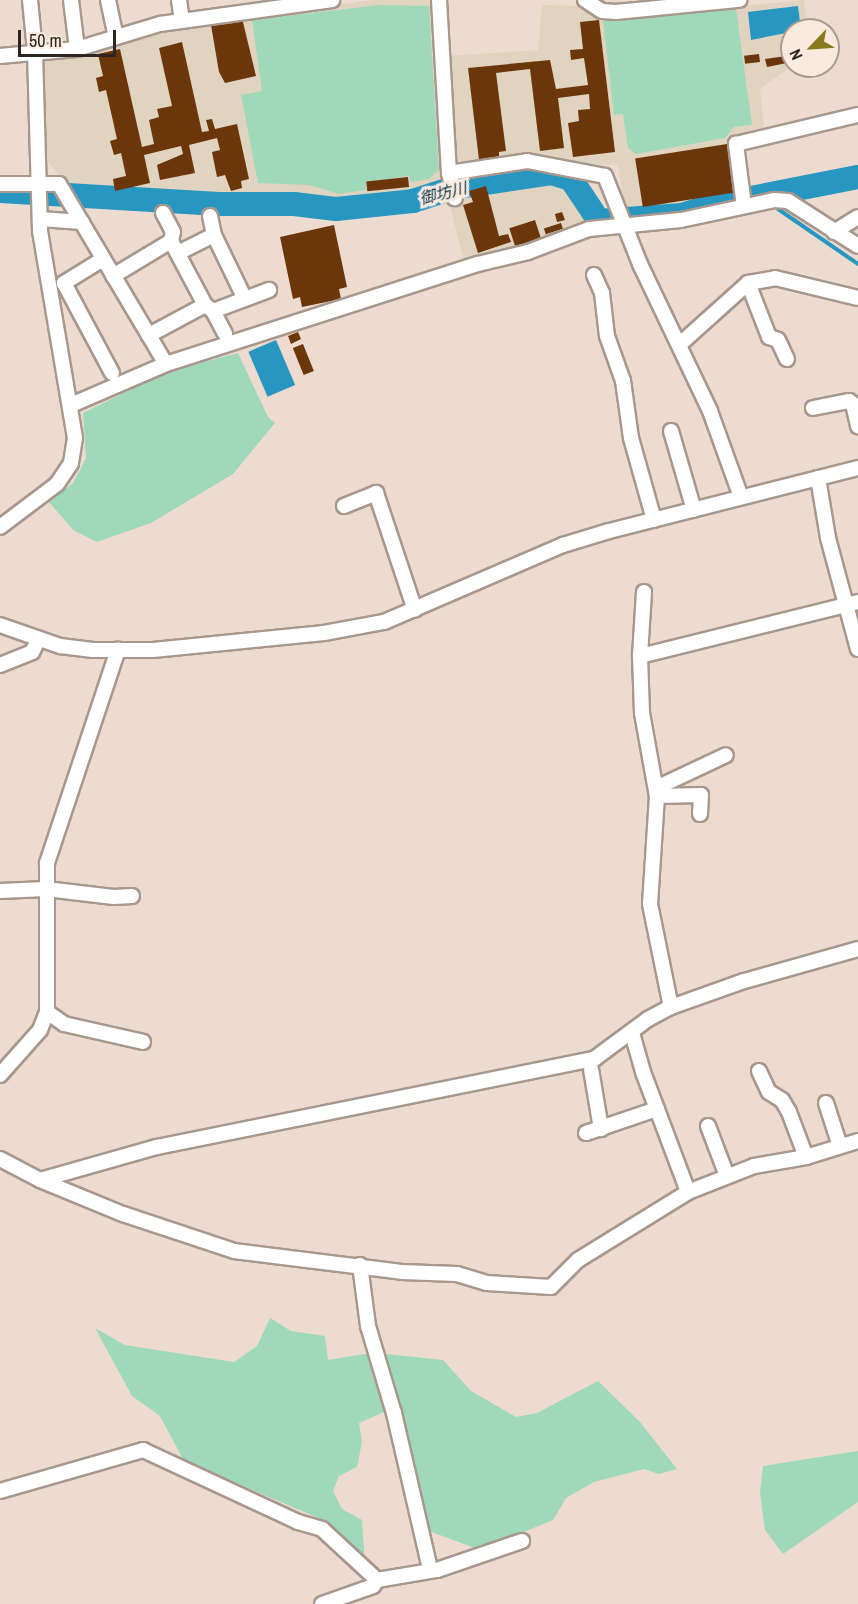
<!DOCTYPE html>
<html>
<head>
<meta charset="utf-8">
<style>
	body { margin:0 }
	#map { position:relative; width:858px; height:1604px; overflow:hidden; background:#eddbd0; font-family:"Archivo Narrow","Noto Sans JP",sans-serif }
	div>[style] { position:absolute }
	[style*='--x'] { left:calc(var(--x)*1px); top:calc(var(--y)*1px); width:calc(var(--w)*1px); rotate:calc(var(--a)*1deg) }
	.education>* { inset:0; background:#e0d4c0 }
	.green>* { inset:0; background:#9fd9ba }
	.water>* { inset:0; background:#2797c1; transform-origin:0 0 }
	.stream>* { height:4px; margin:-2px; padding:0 2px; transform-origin:2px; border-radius:2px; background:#2797c1 }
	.river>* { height:24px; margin:-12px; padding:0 12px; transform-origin:12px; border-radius:12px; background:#2797c1 }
	.building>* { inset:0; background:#6b370a; transform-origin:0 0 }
	.roads { filter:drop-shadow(2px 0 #a7978c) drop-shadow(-2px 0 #a7978c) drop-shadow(0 2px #a7978c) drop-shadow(0 -2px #a7978c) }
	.street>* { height:14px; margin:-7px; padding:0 7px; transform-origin:7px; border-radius:7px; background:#fff }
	span { translate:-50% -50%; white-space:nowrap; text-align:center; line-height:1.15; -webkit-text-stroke:6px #fae9dd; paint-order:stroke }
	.water-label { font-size:16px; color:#083849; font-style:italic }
	.north { position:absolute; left:780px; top:18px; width:60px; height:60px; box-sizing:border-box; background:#fae9dd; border:2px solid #a89b92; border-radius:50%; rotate:245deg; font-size:16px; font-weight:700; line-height:24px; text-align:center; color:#2c2521 }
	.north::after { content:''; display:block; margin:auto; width:21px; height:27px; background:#8a781c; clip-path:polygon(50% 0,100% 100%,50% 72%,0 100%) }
	.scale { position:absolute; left:18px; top:30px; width:98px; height:27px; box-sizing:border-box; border:3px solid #2c2521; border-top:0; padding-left:8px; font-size:18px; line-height:21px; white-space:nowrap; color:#2c2521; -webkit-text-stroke:4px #fae9dd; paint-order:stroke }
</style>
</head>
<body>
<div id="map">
	<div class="education">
		<i style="clip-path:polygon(373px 0,429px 0,434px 6px,444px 180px,416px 192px,332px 204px,292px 197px,111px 193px,69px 187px,46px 160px,43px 64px,50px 56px,187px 24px)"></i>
		<i style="clip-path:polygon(804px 0,808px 30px,792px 30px,792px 66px,760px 89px,764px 127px,732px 138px,728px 144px,738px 196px,673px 213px,626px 214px,618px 165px,571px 163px,526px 155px,464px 163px,454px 158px,448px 56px,538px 50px,542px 5px,583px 6px,606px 18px)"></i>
		<i style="clip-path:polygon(546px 177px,566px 180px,584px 203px,591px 221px,514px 249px,464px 261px,447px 195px,493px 183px)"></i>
	</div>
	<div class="green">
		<i style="clip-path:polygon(380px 5px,429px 6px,439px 170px,429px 179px,411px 182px,409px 176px,366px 182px,366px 190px,339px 194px,309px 185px,258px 183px,241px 95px,262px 91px,252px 20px)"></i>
		<i style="clip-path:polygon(736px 9px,752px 125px,734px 127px,725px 138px,636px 154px,628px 148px,623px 114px,614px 115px,603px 21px)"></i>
		<i style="clip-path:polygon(238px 353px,268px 417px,275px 423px,233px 474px,151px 523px,97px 542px,73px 530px,49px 502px,73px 483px,86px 458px,83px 413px,169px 371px)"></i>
		<i style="clip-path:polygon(270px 1318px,291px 1331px,325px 1336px,328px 1360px,371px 1353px,386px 1411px,359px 1423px,362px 1442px,357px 1467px,339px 1476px,333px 1491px,342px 1509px,362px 1520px,365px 1564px,328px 1522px,184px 1461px,160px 1416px,132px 1396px,95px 1328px,125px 1345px,234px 1362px,257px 1346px)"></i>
		<i style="clip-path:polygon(386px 1354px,443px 1360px,471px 1391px,516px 1417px,537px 1413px,598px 1381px,640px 1422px,677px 1469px,659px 1474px,644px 1469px,594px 1482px,566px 1498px,553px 1520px,480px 1550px,429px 1531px)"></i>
		<i style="clip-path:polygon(858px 1451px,858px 1502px,783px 1554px,765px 1530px,760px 1493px,763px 1466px)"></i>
	</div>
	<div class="water">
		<i style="clip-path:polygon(798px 6px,801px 30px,751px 40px,748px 12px)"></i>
		<i style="left:276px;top:340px;width:49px;height:30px;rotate:67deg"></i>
	</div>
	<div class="stream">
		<i style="--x:778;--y:209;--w:97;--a:34.5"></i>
	</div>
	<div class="river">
		<i style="--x:0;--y:191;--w:219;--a:3.4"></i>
		<i style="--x:219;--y:204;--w:75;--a:0"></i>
		<i style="--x:294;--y:204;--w:42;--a:6.8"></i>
		<i style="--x:336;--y:209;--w:77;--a:-5.9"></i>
		<i style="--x:413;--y:201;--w:42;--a:-18"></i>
		<i style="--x:453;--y:188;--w:99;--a:-8.7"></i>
		<i style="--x:551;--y:173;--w:21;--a:17"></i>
		<i style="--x:571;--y:179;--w:50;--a:56.3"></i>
		<i style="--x:599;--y:221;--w:83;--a:-4.1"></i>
		<i style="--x:682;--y:215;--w:34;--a:-17"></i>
		<i style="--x:715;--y:205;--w:146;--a:-11.1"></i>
	</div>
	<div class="building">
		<i style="clip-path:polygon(242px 18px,256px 76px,225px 83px,219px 72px,211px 25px)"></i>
		<i style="clip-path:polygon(599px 20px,615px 152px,573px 157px,568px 123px,579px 121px,578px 110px,590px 109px,589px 94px,558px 98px,564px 148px,540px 151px,530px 69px,496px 73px,506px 151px,499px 152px,499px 157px,479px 160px,468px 68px,550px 60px,556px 89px,588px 85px,584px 58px,571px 60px,570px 50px,583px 49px,580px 22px)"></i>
		<i style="clip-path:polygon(182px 42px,202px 132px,209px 131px,206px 120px,212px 119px,215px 129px,237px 124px,249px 179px,241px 181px,242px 188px,231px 191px,225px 175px,217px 177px,212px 152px,220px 150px,217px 138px,189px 145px,195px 173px,160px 180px,157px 165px,183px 154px,181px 146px,144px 155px,150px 183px,115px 191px,113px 179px,126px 176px,121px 153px,114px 155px,110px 141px,117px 139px,106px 90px,99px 92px,96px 78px,103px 76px,98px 54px,120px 49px,142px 147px,154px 144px,149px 120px,159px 117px,157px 109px,172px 106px,159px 48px)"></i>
		<i style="left:759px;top:54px;width:8px;height:15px;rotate:83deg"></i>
		<i style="clip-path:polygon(786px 56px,787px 63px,767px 67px,765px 59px)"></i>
		<i style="left:727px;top:144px;width:49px;height:93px;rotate:81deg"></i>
		<i style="left:408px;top:177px;width:10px;height:42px;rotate:84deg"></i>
		<i style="clip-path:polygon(486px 186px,499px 236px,508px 234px,511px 242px,478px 253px,463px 205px,473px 202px,469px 191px)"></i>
		<i style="clip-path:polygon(562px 212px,565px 220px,557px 222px,555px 214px)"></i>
		<i style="left:535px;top:220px;width:19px;height:27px;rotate:72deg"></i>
		<i style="left:561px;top:223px;width:6px;height:18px;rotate:72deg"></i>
		<i style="clip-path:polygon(334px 225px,347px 287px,339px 289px,341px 299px,302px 307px,300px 297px,293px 299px,280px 237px)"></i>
		<i style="clip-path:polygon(298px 332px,301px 339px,291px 344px,288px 336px)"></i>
		<i style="left:303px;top:344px;width:29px;height:11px;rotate:68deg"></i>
	</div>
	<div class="roads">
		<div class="street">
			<i style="--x:71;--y:0;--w:49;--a:83"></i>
			<i style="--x:108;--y:0;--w:38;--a:78"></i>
			<i style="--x:179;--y:0;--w:21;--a:82"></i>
			<i style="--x:439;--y:0;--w:173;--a:86.7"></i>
			<i style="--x:449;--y:173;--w:79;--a:-8.7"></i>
			<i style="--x:527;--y:161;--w:79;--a:10.9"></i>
			<i style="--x:605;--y:176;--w:95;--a:68.3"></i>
			<i style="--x:640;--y:264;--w:163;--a:64.5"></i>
			<i style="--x:710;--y:411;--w:91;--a:70.2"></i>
			<i style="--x:585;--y:0;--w:20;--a:33"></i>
			<i style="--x:602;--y:11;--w:14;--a:4"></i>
			<i style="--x:616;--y:12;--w:124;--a:-5.6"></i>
			<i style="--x:0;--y:56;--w:77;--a:-5.2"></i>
			<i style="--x:77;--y:49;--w:87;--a:-16.8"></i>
			<i style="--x:160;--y:24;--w:174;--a:-7.9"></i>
			<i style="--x:449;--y:173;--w:26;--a:77"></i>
			<i style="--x:0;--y:184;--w:59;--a:0"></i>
			<i style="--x:59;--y:184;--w:209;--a:59.3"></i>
			<i style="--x:744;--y:206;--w:63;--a:-97.4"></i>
			<i style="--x:736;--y:144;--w:125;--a:-13.4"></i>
			<i style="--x:163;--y:213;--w:21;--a:62"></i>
			<i style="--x:173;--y:232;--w:9;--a:103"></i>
			<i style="--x:210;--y:216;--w:19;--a:78"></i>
			<i style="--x:214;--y:235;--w:71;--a:64.2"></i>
			<i style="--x:40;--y:219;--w:42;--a:4.1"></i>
			<i style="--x:834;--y:232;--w:28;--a:-32"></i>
			<i style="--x:178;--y:253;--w:40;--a:-26.6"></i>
			<i style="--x:103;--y:259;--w:46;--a:148.4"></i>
			<i style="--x:64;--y:283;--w:102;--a:61.9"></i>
			<i style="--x:594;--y:275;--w:20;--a:66"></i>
			<i style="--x:602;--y:293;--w:43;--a:83.4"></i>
			<i style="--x:607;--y:336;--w:48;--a:70.4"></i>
			<i style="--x:623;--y:381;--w:58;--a:82"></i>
			<i style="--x:631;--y:438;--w:85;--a:74.3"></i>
			<i style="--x:113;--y:276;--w:68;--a:-31.1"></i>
			<i style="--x:171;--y:241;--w:72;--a:62"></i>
			<i style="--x:205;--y:305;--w:64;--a:151.8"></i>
			<i style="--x:748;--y:283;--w:58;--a:68.7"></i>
			<i style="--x:769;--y:337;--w:9;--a:18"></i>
			<i style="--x:778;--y:340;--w:21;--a:65"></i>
			<i style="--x:205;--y:305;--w:10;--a:37"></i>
			<i style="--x:213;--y:311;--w:60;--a:-20.6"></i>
			<i style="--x:213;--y:311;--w:26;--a:62"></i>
			<i style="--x:679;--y:345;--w:93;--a:-41.9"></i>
			<i style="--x:748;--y:283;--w:27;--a:-10"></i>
			<i style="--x:775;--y:278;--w:85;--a:13.5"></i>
			<i style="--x:71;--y:405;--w:103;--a:-23.3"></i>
			<i style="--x:166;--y:364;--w:328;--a:-17.8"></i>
			<i style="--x:478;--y:264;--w:51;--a:-13.5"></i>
			<i style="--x:528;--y:252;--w:65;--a:-20.7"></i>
			<i style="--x:589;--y:229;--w:92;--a:-5.6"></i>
			<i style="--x:681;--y:220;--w:95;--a:-12.1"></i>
			<i style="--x:774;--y:200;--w:14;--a:4"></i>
			<i style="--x:788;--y:201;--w:83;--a:32.7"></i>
			<i style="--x:813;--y:408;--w:37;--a:-11"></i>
			<i style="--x:849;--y:401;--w:5;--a:37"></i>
			<i style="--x:853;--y:404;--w:23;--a:77"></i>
			<i style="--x:671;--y:431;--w:82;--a:73.8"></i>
			<i style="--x:818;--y:478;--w:61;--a:80.5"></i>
			<i style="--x:828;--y:538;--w:115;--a:74.9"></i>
			<i style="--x:344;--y:506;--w:35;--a:-22"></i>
			<i style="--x:376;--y:493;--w:123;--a:71.6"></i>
			<i style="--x:0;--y:527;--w:71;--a:-37"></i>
			<i style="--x:57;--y:484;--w:25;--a:-56"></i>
			<i style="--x:71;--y:463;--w:25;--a:-81"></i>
			<i style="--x:75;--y:438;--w:210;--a:-99.6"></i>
			<i style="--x:40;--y:231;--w:180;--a:-91.6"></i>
			<i style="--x:35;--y:51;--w:51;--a:-95.6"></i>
			<i style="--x:644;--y:592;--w:64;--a:93.6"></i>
			<i style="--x:640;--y:656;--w:57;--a:88"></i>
			<i style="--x:642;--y:713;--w:84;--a:79.8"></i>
			<i style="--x:657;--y:796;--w:108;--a:93.7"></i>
			<i style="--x:650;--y:904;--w:105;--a:78.5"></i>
			<i style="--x:0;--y:625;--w:64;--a:19.3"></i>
			<i style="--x:60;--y:646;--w:33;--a:7"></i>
			<i style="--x:93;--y:650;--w:60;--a:0"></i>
			<i style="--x:153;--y:650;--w:172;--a:-5.7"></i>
			<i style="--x:324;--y:633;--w:61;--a:-10.4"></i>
			<i style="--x:384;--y:622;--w:195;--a:-23.3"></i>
			<i style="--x:563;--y:545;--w:48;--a:-16.9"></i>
			<i style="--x:609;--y:531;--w:257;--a:-14.2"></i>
			<i style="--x:640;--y:656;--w:225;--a:-13.9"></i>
			<i style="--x:0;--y:665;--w:35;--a:-22"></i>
			<i style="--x:32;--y:652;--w:15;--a:-62"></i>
			<i style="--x:656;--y:788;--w:77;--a:-25.2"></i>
			<i style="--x:657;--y:796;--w:44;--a:-1.3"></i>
			<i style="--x:701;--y:795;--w:19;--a:93"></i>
			<i style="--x:0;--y:891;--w:46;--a:-2.5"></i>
			<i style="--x:46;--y:889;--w:68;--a:6.7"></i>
			<i style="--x:114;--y:897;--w:18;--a:-3"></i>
			<i style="--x:47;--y:1012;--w:21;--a:35"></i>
			<i style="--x:64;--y:1024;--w:81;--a:12.8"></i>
			<i style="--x:632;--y:1033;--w:41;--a:74.2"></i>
			<i style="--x:643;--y:1072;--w:128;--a:69.4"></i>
			<i style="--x:591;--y:1069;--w:61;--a:80.5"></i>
			<i style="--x:759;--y:1071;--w:23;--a:65"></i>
			<i style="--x:769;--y:1092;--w:15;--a:32"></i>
			<i style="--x:782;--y:1100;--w:14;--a:60"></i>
			<i style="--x:789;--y:1112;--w:48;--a:69.3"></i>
			<i style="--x:0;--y:1075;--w:60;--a:-48.4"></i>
			<i style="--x:40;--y:1030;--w:19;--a:-69"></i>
			<i style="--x:47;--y:1012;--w:149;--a:-90"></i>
			<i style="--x:47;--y:863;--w:225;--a:-71.6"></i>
			<i style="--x:826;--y:1103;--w:45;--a:72"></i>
			<i style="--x:708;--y:1126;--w:53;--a:69.2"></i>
			<i style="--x:586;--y:1133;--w:75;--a:-18.7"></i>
			<i style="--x:0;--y:1159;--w:45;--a:27.7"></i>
			<i style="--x:40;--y:1180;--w:122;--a:-15.8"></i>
			<i style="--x:157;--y:1147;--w:446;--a:-11.4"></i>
			<i style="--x:594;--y:1059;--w:67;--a:-36.5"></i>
			<i style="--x:648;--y:1019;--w:26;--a:-28"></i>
			<i style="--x:671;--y:1007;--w:77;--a:-19.6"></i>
			<i style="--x:744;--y:981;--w:118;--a:-15.7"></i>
			<i style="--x:40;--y:1180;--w:90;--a:22.3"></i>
			<i style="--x:123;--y:1214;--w:117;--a:18.4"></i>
			<i style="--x:234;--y:1251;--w:169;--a:7.1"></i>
			<i style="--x:402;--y:1272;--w:55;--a:2.1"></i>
			<i style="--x:457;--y:1274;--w:31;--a:17"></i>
			<i style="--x:487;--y:1283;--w:64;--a:3.6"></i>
			<i style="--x:551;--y:1287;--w:38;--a:-45"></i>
			<i style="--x:578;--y:1260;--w:129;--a:-31.7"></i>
			<i style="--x:688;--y:1192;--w:71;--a:-21.5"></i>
			<i style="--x:754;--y:1166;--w:53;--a:-9.8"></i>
			<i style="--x:806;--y:1157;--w:54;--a:-17.1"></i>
			<i style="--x:360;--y:1265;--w:62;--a:82.5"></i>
			<i style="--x:368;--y:1326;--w:91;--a:73.4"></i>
			<i style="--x:394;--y:1413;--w:160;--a:77"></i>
			<i style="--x:0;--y:1491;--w:149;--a:-16"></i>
			<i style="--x:143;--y:1450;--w:171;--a:24.9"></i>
			<i style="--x:298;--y:1522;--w:25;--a:16"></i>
			<i style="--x:322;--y:1529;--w:75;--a:42.8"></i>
			<i style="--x:322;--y:1604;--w:54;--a:-19.4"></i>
			<i style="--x:373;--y:1586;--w:7;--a:-56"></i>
			<i style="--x:377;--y:1580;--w:61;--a:-9.5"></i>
			<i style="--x:437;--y:1570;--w:90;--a:-18.8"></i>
		</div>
	</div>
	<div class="water-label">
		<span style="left:443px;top:193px;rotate:-14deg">御坊川</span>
	</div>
	<div class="north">N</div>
	<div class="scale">50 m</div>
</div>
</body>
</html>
